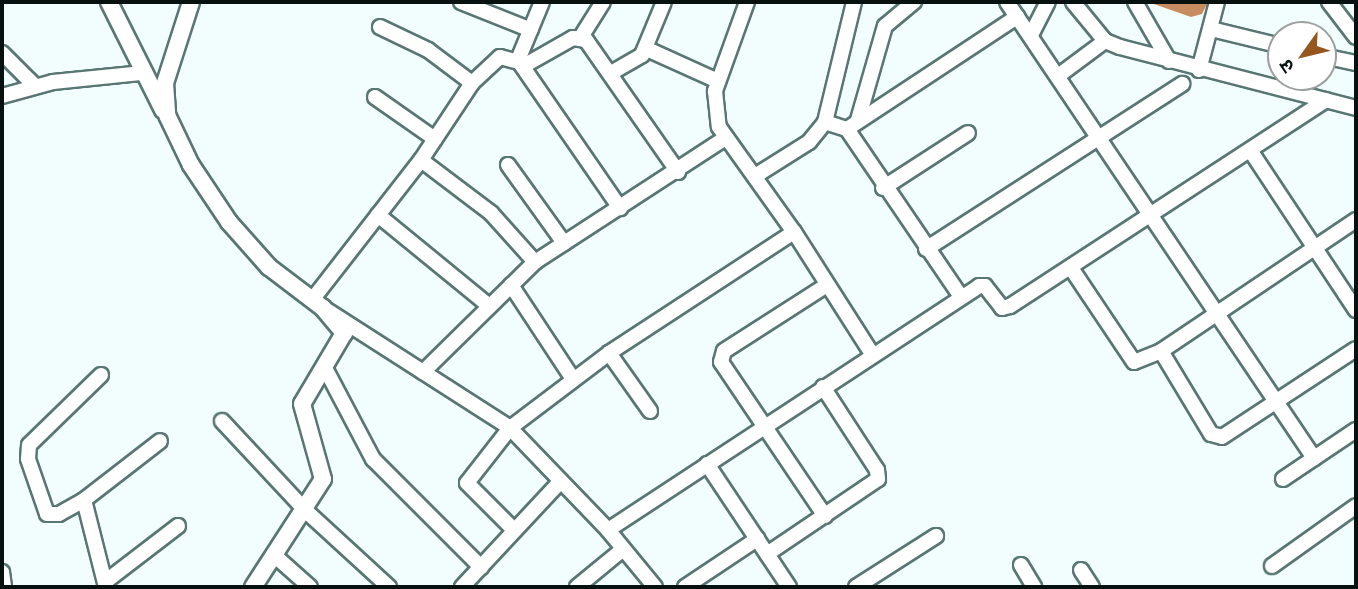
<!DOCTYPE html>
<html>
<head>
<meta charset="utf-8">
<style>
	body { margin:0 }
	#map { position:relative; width:1358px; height:589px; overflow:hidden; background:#f1fefd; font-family:Ubuntu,"Noto Sans Devanagari",sans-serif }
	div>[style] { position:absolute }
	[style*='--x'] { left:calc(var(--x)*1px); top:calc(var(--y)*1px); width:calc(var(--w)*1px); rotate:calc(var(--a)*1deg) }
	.water>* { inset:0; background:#c78d61 }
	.roads { filter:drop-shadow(2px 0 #587673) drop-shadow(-2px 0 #587673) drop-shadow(0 2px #587673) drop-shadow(0 -2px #587673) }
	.minor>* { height:14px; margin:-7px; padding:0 7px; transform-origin:7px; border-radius:7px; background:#fff }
	.tertiary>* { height:16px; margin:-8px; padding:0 8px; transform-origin:8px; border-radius:8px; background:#fff }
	span { translate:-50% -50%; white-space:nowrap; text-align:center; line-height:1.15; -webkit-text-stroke:7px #fff; paint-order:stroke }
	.frame { position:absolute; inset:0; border:4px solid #061110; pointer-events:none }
	.north { position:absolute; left:1267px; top:21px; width:70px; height:70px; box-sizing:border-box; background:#fff; border:2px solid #9ba09f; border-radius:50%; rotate:236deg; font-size:19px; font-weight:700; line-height:28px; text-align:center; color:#061110 }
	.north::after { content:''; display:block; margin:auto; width:24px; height:32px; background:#96571e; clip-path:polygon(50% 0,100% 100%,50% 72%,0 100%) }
</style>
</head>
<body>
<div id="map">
	<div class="water">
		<i style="clip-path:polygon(1148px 2px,1147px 2px,1208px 2px,1202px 14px,1191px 17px)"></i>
	</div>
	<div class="roads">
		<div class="minor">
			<i style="--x:461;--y:2;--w:75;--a:21.8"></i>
			<i style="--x:542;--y:2;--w:63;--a:112.5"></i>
			<i style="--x:518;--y:60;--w:180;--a:55.4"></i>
			<i style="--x:747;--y:2;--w:95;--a:109.8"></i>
			<i style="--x:715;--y:91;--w:36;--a:84"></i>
			<i style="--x:719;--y:127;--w:129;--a:54.5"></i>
			<i style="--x:794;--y:232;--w:145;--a:57.4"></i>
			<i style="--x:1007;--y:2;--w:550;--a:56.05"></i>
			<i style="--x:1073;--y:2;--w:50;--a:50.6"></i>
			<i style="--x:1105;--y:41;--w:16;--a:22"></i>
			<i style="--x:1120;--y:47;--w:244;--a:14.5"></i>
			<i style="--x:1135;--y:2;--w:68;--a:60"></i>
			<i style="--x:1329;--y:2;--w:44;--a:52.4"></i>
			<i style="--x:380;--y:27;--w:53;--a:25.6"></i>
			<i style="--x:428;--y:50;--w:55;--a:36.9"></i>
			<i style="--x:1211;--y:29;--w:72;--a:13.7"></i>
			<i style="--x:1031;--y:35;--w:37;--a:-63"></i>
			<i style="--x:581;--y:37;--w:41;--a:-57.8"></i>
			<i style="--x:647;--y:49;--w:78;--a:24.3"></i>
			<i style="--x:2;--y:53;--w:45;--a:45"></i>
			<i style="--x:1323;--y:56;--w:34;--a:12"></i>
			<i style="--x:1199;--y:70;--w:70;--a:-75.2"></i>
			<i style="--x:611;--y:73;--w:36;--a:-30"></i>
			<i style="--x:642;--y:55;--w:57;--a:-67.5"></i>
			<i style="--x:1058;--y:76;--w:59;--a:-36.7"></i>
			<i style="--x:2;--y:96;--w:53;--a:-15.4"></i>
			<i style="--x:53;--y:82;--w:88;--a:-5.8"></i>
			<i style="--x:375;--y:97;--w:73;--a:35"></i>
			<i style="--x:858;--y:120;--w:98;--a:-74"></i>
			<i style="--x:885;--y:26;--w:38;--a:-40"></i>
			<i style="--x:825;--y:122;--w:23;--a:18"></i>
			<i style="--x:847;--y:129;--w:203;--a:55.8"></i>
			<i style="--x:847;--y:129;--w:204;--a:-33.4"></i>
			<i style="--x:1250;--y:150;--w:192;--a:56.5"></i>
			<i style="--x:421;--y:160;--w:88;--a:37.1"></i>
			<i style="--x:491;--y:213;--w:66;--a:48.1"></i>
			<i style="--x:508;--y:165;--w:96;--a:54.3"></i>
			<i style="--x:755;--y:176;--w:64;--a:-32.2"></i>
			<i style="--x:809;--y:142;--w:26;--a:-51"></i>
			<i style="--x:825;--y:122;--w:123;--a:-76.4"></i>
			<i style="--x:883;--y:188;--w:101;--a:-32.9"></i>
			<i style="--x:378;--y:215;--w:144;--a:39.3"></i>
			<i style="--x:1356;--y:220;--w:235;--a:146.1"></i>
			<i style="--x:1161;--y:351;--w:97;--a:58.9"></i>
			<i style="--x:1211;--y:434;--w:11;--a:15"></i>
			<i style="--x:1222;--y:437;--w:160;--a:-33.3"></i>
			<i style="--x:926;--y:249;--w:305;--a:-32.8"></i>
			<i style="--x:1071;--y:268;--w:113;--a:56.2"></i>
			<i style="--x:1134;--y:362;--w:29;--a:-22"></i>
			<i style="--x:511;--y:285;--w:113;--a:56.6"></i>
			<i style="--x:312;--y:300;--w:177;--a:-52.1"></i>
			<i style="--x:421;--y:160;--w:92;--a:-56.5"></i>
			<i style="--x:472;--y:83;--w:38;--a:-43"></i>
			<i style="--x:500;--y:57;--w:28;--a:15"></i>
			<i style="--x:527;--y:64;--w:53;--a:-29.5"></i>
			<i style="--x:573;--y:38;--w:13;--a:9"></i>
			<i style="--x:586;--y:40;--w:161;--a:55.1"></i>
			<i style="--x:328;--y:311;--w:216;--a:32.7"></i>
			<i style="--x:510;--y:428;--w:141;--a:46.1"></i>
			<i style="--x:608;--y:530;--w:74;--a:50.5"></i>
			<i style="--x:609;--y:353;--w:71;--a:54.7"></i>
			<i style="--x:325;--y:368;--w:103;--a:62.2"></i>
			<i style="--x:373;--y:459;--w:153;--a:45"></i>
			<i style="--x:423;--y:372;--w:157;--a:-44.5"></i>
			<i style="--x:535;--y:262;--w:227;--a:-33.1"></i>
			<i style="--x:101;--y:375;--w:100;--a:135.8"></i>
			<i style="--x:29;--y:445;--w:14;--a:94"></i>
			<i style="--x:28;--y:459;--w:58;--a:70.9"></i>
			<i style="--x:47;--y:514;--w:12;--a:0"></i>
			<i style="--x:59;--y:514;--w:29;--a:-29"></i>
			<i style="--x:84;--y:500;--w:96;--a:-37.8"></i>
			<i style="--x:222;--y:421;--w:123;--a:47"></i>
			<i style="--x:306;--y:511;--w:113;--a:42.5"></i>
			<i style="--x:707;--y:464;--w:148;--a:56.3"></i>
			<i style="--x:1283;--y:479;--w:88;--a:-33.9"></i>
			<i style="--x:84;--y:500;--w:90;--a:75.8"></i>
			<i style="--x:825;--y:516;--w:186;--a:-124"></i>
			<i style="--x:721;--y:362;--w:11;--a:-75"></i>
			<i style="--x:724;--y:351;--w:122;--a:-32.7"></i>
			<i style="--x:513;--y:529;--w:65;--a:-135"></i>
			<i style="--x:467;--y:483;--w:70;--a:-52"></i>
			<i style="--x:510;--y:428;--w:124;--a:-37.1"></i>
			<i style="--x:609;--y:353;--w:221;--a:-33.2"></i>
			<i style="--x:608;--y:530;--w:444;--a:-33.3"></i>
			<i style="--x:979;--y:286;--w:6;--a:0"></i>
			<i style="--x:985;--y:286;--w:28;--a:52"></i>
			<i style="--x:1002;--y:308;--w:8;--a:-14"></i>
			<i style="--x:1010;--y:306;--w:377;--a:-33.1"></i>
			<i style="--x:767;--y:554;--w:134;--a:-34"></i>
			<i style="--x:878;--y:479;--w:9;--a:-96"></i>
			<i style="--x:877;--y:470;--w:99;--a:-123"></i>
			<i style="--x:274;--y:555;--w:48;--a:41.6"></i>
			<i style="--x:1021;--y:565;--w:26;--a:59"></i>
			<i style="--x:1272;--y:566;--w:103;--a:-35.5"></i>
			<i style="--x:1081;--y:570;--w:20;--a:57"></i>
			<i style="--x:2;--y:572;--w:15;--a:82"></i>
			<i style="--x:105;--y:582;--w:92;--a:-37.5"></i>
			<i style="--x:462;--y:587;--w:142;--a:-47"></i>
			<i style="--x:577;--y:587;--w:58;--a:-39.4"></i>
			<i style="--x:685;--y:587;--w:87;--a:-33.7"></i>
			<i style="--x:856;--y:587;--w:95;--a:-32.5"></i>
		</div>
		<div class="tertiary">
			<i style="--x:109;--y:2;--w:121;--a:63.4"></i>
			<i style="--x:191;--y:2;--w:85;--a:107.8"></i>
			<i style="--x:165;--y:83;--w:32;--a:86"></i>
			<i style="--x:167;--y:115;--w:55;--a:64.4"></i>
			<i style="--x:191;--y:165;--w:69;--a:56.3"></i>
			<i style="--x:229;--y:222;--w:60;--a:48.4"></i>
			<i style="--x:269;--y:267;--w:68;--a:37.2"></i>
			<i style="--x:323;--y:308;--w:33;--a:50"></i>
			<i style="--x:344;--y:333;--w:82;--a:120.6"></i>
			<i style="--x:302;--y:404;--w:78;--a:74.4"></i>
			<i style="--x:323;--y:479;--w:129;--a:122.9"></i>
		</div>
	</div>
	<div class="frame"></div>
	<div class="north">उ</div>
</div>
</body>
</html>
